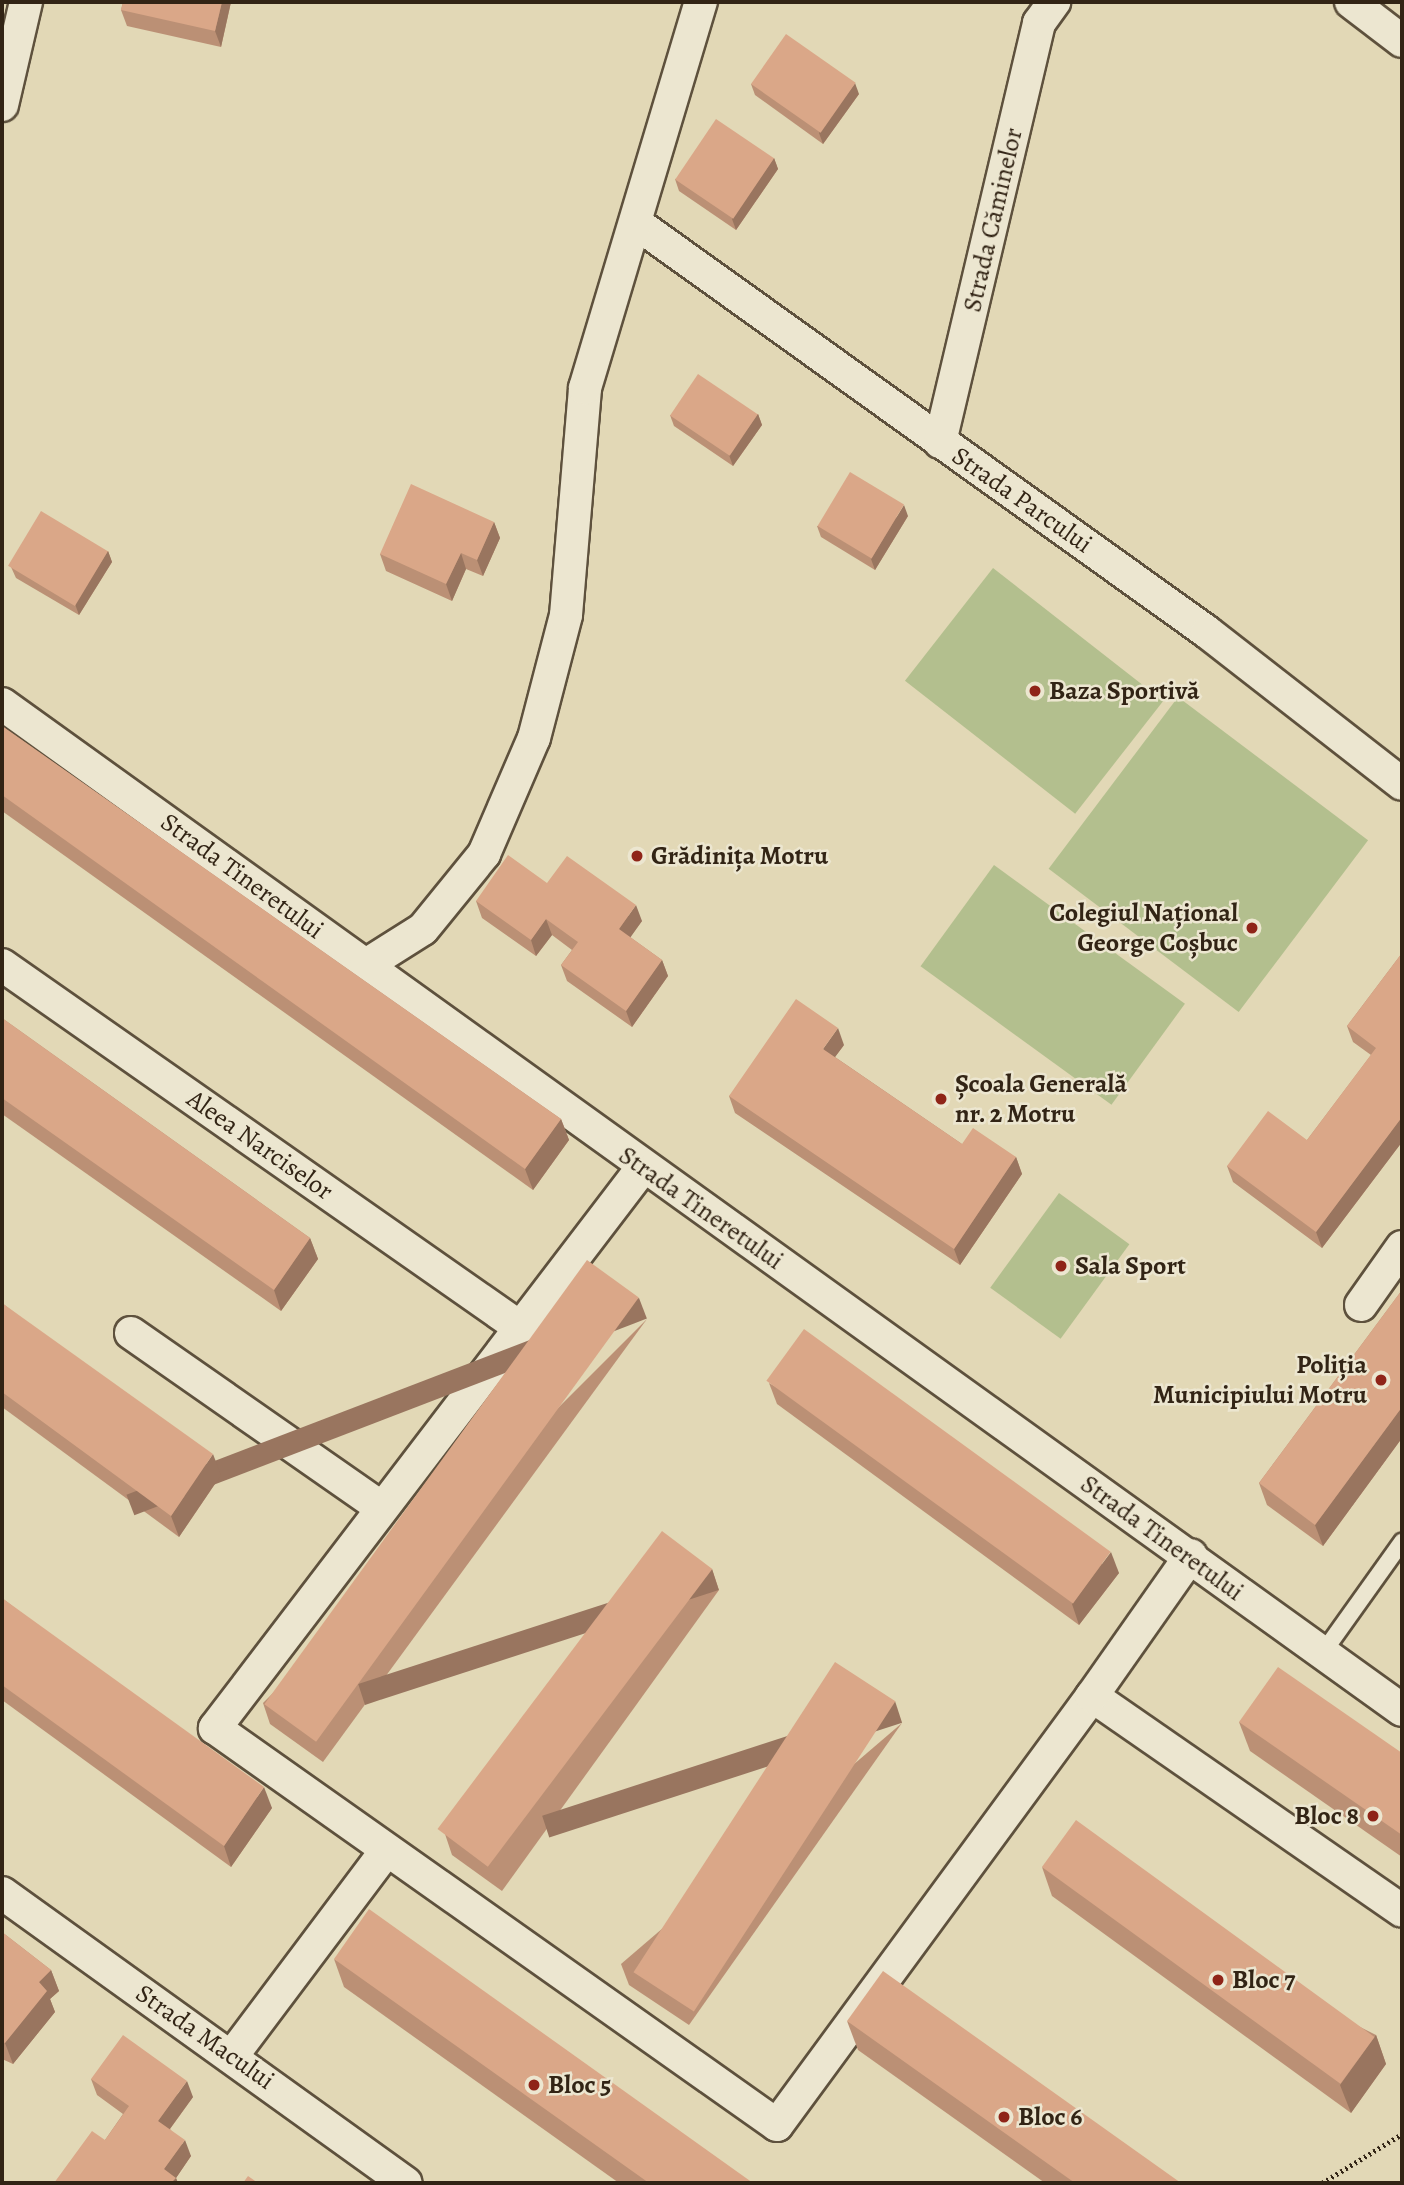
<!DOCTYPE html>
<html>
<head>
<meta charset="utf-8">
<style>
	body { margin:0 }
	#map { position:relative; width:1404px; height:2185px; overflow:hidden; background:#e2d8b6; font-family:Alegreya,serif }
	div>[style] { position:absolute }
	[style*='--x'] { left:calc(var(--x)*1px); top:calc(var(--y)*1px); width:calc(var(--w)*1px); rotate:calc(var(--a)*1deg) }
	.green>* { inset:0; background:#b3bf8e; transform-origin:0 0 }
	.path>* { height:4.5px; margin-top:-2.25px; transform-origin:0; background:repeating-linear-gradient(90deg,#322415 0 2px,transparent 0 5.5px) }
	.roads { filter:drop-shadow(2px 0 #5e513d) drop-shadow(-2px 0 #5e513d) drop-shadow(0 2px #5e513d) drop-shadow(0 -2px #5e513d) }
	.lane>* { height:16px; margin:-8px; padding:0 8px; transform-origin:8px; border-radius:8px; background:#ece6d0 }
	.street>* { height:32px; margin:-16px; padding:0 16px; transform-origin:16px; border-radius:16px; background:#ece6d0 }
	.wall>* { inset:0; background:#bb9075 }
	.shaded-wall>* { inset:0; background:#99755f; transform-origin:0 0 }
	.building>* { inset:0; background:#daa788; transform-origin:0 0 }
	.dots>* { width:19px; height:19px; translate:-50% -50%; box-sizing:border-box; border:4px solid #ece6d0; border-radius:50% }
	span { translate:-50% -50%; white-space:nowrap; text-align:center; line-height:1.15; -webkit-text-stroke:5px #ece6d0; paint-order:stroke }
	.street-label { font-size:26px; color:#322415 }
	.poi-label { font-size:26px; color:#322415; font-weight:700 }
	.left { translate:0 -50%; text-align:left }
	.right { translate:-100% -50%; text-align:right }
	.frame { position:absolute; inset:0; border:4px solid #322415; pointer-events:none }
</style>
</head>
<body>
<div id="map">
	<div class="green">
		<i style="left:993px;top:568px;width:216px;height:143px;rotate:38deg"></i>
		<i style="left:1178px;top:697px;width:238px;height:215px;rotate:37deg"></i>
		<i style="left:994px;top:865px;width:236px;height:125px;rotate:36deg"></i>
		<i style="left:1059px;top:1193px;width:87px;height:117px;rotate:36deg"></i>
	</div>
	<div class="path">
		<i style="--x:1322;--y:2183;--w:94;--a:-31.5"></i>
	</div>
	<div class="roads">
		<div class="lane">
			<i style="--x:1322;--y:1654;--w:138;--a:-54.5"></i>
		</div>
		<div class="street">
			<i style="--x:1351;--y:2;--w:64;--a:37.4"></i>
			<i style="--x:2;--y:105;--w:106;--a:-76.9"></i>
			<i style="--x:636;--y:223;--w:702;--a:35.61"></i>
			<i style="--x:1207;--y:632;--w:247;--a:37.9"></i>
			<i style="--x:940;--y:442;--w:431;--a:-76.7"></i>
			<i style="--x:1039;--y:23;--w:26;--a:-54"></i>
			<i style="--x:2;--y:704;--w:1724;--a:35.7"></i>
			<i style="--x:2;--y:965;--w:630;--a:34.98"></i>
			<i style="--x:366;--y:965;--w:67;--a:-32.3"></i>
			<i style="--x:423;--y:929;--w:97;--a:-50.9"></i>
			<i style="--x:484;--y:854;--w:126;--a:-66.7"></i>
			<i style="--x:534;--y:738;--w:127;--a:-75.4"></i>
			<i style="--x:566;--y:615;--w:228;--a:-85.2"></i>
			<i style="--x:585;--y:388;--w:403;--a:-73.3"></i>
			<i style="--x:643;--y:1167;--w:706;--a:127.34"></i>
			<i style="--x:215;--y:1728;--w:688;--a:35.24"></i>
			<i style="--x:777;--y:2125;--w:532;--a:-53.71"></i>
			<i style="--x:1092;--y:1696;--w:377;--a:34.7"></i>
			<i style="--x:1361;--y:1305;--w:71;--a:-54.7"></i>
			<i style="--x:131;--y:1333;--w:304;--a:34.9"></i>
			<i style="--x:1092;--y:1696;--w:172;--a:-54.9"></i>
			<i style="--x:2;--y:1893;--w:497;--a:35.7"></i>
			<i style="--x:232;--y:2056;--w:255;--a:-53.1"></i>
		</div>
	</div>
	<div class="wall">
		<i style="clip-path:polygon(123px 2px,231px 2px,221px 47px,127px 26px,121px 10px)"></i>
		<i style="clip-path:polygon(751px 84px,859px 94px,823px 144px,755px 95px)"></i>
		<i style="clip-path:polygon(774px 158px,778px 169px,736px 230px,679px 191px,675px 179px)"></i>
		<i style="clip-path:polygon(758px 414px,762px 425px,733px 466px,674px 426px,670px 415px)"></i>
		<i style="clip-path:polygon(908px 516px,875px 570px,821px 537px,817px 526px)"></i>
		<i style="clip-path:polygon(494px 522px,500px 538px,483px 576px,466px 569px,452px 601px,386px 571px,380px 554px)"></i>
		<i style="clip-path:polygon(108px 551px,112px 562px,79px 615px,16px 578px,11px 567px)"></i>
		<i style="clip-path:polygon(2px 726px,561px 1119px,569px 1140px,533px 1190px,2px 811px)"></i>
		<i style="clip-path:polygon(547px 883px,642px 921px,630px 937px,662px 960px,668px 976px,632px 1027px,567px 981px,561px 965px,572px 950px,552px 935px,536px 956px,482px 918px,476px 901px)"></i>
		<i style="clip-path:polygon(1402px 953px,1402px 1142px,1322px 1248px,1233px 1182px,1227px 1166px,1307px 1140px,1371px 1055px,1353px 1042px,1347px 1026px)"></i>
		<i style="clip-path:polygon(2px 1018px,310px 1238px,318px 1259px,281px 1311px,2px 1114px)"></i>
		<i style="clip-path:polygon(844px 1045px,835px 1057px,962px 1144px,1016px 1157px,1022px 1174px,960px 1265px,735px 1113px,729px 1096px)"></i>
		<i style="clip-path:polygon(1402px 1290px,1402px 1438px,1323px 1546px,1267px 1505px,1259px 1483px)"></i>
		<i style="clip-path:polygon(2px 1303px,221px 1475px,179px 1537px,2px 1407px)"></i>
		<i style="clip-path:polygon(647px 1319px,323px 1762px,270px 1724px,263px 1703px)"></i>
		<i style="clip-path:polygon(769px 1383px,1119px 1573px,1079px 1625px,777px 1404px)"></i>
		<i style="clip-path:polygon(712px 1569px,719px 1590px,502px 1891px,452px 1855px,445px 1834px)"></i>
		<i style="clip-path:polygon(2px 1598px,272px 1808px,231px 1867px,2px 1700px)"></i>
		<i style="clip-path:polygon(1239px 1722px,1402px 1753px,1402px 1857px,1250px 1751px)"></i>
		<i style="clip-path:polygon(902px 1723px,689px 2025px,629px 1985px,621px 1964px)"></i>
		<i style="clip-path:polygon(1042px 1867px,1376px 2035px,1386px 2064px,1351px 2113px,1052px 1896px)"></i>
		<i style="clip-path:polygon(2px 1932px,51px 1970px,59px 1991px,50px 1999px,55px 2012px,13px 2064px,2px 2059px)"></i>
		<i style="clip-path:polygon(334px 1959px,753px 2183px,619px 2183px,344px 1987px)"></i>
		<i style="clip-path:polygon(847px 2021px,1181px 2183px,1045px 2183px,858px 2050px)"></i>
		<i style="clip-path:polygon(91px 2079px,193px 2097px,170px 2129px,191px 2156px,176px 2178px,178px 2183px,54px 2183px,105px 2140px,123px 2114px,97px 2095px)"></i>
	</div>
	<div class="shaded-wall">
		<i style="clip-path:polygon(222px 2px,231px 2px,221px 47px,215px 31px)"></i>
		<i style="clip-path:polygon(855px 83px,859px 94px,823px 144px,819px 133px)"></i>
		<i style="clip-path:polygon(774px 158px,778px 169px,736px 230px,732px 219px)"></i>
		<i style="clip-path:polygon(758px 414px,762px 425px,733px 466px,729px 455px)"></i>
		<i style="clip-path:polygon(904px 505px,908px 516px,875px 570px,871px 559px)"></i>
		<i style="clip-path:polygon(494px 522px,500px 538px,483px 576px,477px 560px)"></i>
		<i style="clip-path:polygon(108px 551px,112px 562px,79px 615px,75px 604px)"></i>
		<i style="clip-path:polygon(461px 553px,466px 569px,452px 601px,446px 584px)"></i>
		<i style="clip-path:polygon(636px 905px,642px 921px,625px 945px,619px 929px)"></i>
		<i style="clip-path:polygon(546px 919px,552px 935px,536px 956px,531px 940px)"></i>
		<i style="clip-path:polygon(662px 960px,668px 976px,632px 1027px,626px 1011px)"></i>
		<i style="clip-path:polygon(838px 1028px,844px 1045px,829px 1065px,823px 1049px)"></i>
		<i style="clip-path:polygon(1402px 1117px,1402px 1142px,1322px 1248px,1316px 1232px)"></i>
		<i style="clip-path:polygon(561px 1119px,569px 1140px,533px 1190px,525px 1169px)"></i>
		<i style="clip-path:polygon(1016px 1157px,1022px 1174px,960px 1265px,954px 1249px)"></i>
		<i style="clip-path:polygon(310px 1238px,318px 1259px,281px 1311px,274px 1290px)"></i>
		<i style="left:639px;top:1298px;width:22px;height:549px;rotate:69deg"></i>
		<i style="clip-path:polygon(1402px 1407px,1402px 1438px,1323px 1546px,1315px 1525px)"></i>
		<i style="clip-path:polygon(213px 1454px,221px 1475px,179px 1537px,171px 1516px)"></i>
		<i style="clip-path:polygon(1111px 1552px,1119px 1573px,1079px 1625px,1072px 1604px)"></i>
		<i style="left:712px;top:1569px;width:22px;height:372px;rotate:72deg"></i>
		<i style="left:895px;top:1701px;width:23px;height:371px;rotate:72deg"></i>
		<i style="clip-path:polygon(264px 1787px,272px 1808px,231px 1867px,224px 1846px)"></i>
		<i style="clip-path:polygon(51px 1970px,59px 1991px,50px 1999px,55px 2012px,13px 2064px,5px 2043px,39px 1982px)"></i>
		<i style="clip-path:polygon(1376px 2035px,1386px 2064px,1351px 2113px,1340px 2085px)"></i>
		<i style="clip-path:polygon(187px 2081px,193px 2097px,164px 2137px,158px 2121px)"></i>
		<i style="clip-path:polygon(185px 2140px,191px 2156px,176px 2178px,178px 2183px,169px 2183px,164px 2169px)"></i>
	</div>
	<div class="building">
		<i style="clip-path:polygon(123px 2px,222px 2px,215px 31px,121px 10px)"></i>
		<i style="left:786px;top:34px;width:85px;height:61px;rotate:35deg"></i>
		<i style="left:716px;top:119px;width:70px;height:73px;rotate:34deg"></i>
		<i style="left:698px;top:374px;width:72px;height:50px;rotate:34deg"></i>
		<i style="left:850px;top:472px;width:63px;height:63px;rotate:31deg"></i>
		<i style="clip-path:polygon(411px 484px,494px 522px,477px 560px,461px 553px,446px 584px,380px 554px)"></i>
		<i style="left:41px;top:511px;width:78px;height:64px;rotate:31deg"></i>
		<i style="clip-path:polygon(2px 726px,561px 1119px,525px 1169px,2px 795px)"></i>
		<i style="clip-path:polygon(508px 855px,547px 883px,567px 856px,636px 905px,619px 929px,662px 960px,626px 1011px,561px 965px,578px 942px,546px 919px,531px 940px,476px 901px)"></i>
		<i style="clip-path:polygon(1402px 953px,1402px 1117px,1316px 1232px,1227px 1166px,1268px 1111px,1307px 1140px,1376px 1048px,1347px 1026px)"></i>
		<i style="clip-path:polygon(796px 999px,838px 1028px,823px 1049px,962px 1144px,973px 1128px,1016px 1157px,954px 1249px,729px 1096px)"></i>
		<i style="clip-path:polygon(2px 1018px,310px 1238px,274px 1290px,2px 1098px)"></i>
		<i style="left:587px;top:1260px;width:64px;height:549px;rotate:36deg"></i>
		<i style="clip-path:polygon(1402px 1290px,1402px 1407px,1315px 1525px,1259px 1483px)"></i>
		<i style="clip-path:polygon(2px 1303px,213px 1454px,171px 1516px,2px 1392px)"></i>
		<i style="left:804px;top:1329px;width:379px;height:64px;rotate:36deg"></i>
		<i style="left:662px;top:1531px;width:63px;height:373px;rotate:37deg"></i>
		<i style="clip-path:polygon(2px 1598px,264px 1787px,224px 1846px,2px 1685px)"></i>
		<i style="left:835px;top:1662px;width:72px;height:370px;rotate:33deg"></i>
		<i style="clip-path:polygon(1278px 1667px,1402px 1753px,1402px 1835px,1239px 1722px)"></i>
		<i style="left:1076px;top:1820px;width:369px;height:58px;rotate:36deg"></i>
		<i style="clip-path:polygon(369px 1909px,753px 2183px,649px 2183px,334px 1959px)"></i>
		<i style="clip-path:polygon(2px 1932px,51px 1970px,39px 1982px,47px 1991px,5px 2043px,2px 2042px)"></i>
		<i style="clip-path:polygon(883px 1971px,1181px 2183px,1075px 2183px,847px 2021px)"></i>
		<i style="clip-path:polygon(123px 2035px,187px 2081px,158px 2121px,185px 2140px,164px 2169px,176px 2178px,171px 2183px,54px 2183px,92px 2131px,105px 2140px,129px 2106px,91px 2079px)"></i>
		<i style="clip-path:polygon(248px 2176px,258px 2183px,243px 2183px)"></i>
	</div>
	<div class="dots">
		<i style="left:1035px;top:691px;background:#8f2418"></i>
		<i style="left:637px;top:856px;background:#8f2418"></i>
		<i style="left:1252px;top:928px;background:#8f2418"></i>
		<i style="left:941px;top:1099px;background:#8f2418"></i>
		<i style="left:1061px;top:1266px;background:#8f2418"></i>
		<i style="left:1381px;top:1380px;background:#8f2418"></i>
		<i style="left:1373px;top:1816px;background:#8f2418"></i>
		<i style="left:1218px;top:1980px;background:#8f2418"></i>
		<i style="left:534px;top:2085px;background:#8f2418"></i>
		<i style="left:1004px;top:2117px;background:#8f2418"></i>
	</div>
	<div class="street-label">
		<span style="left:993px;top:220px;rotate:-77deg">Strada Căminelor</span>
		<span style="left:1022px;top:500px;rotate:35deg">Strada Parcului</span>
		<span style="left:242px;top:876px;rotate:36deg">Strada Tineretului</span>
		<span style="left:260px;top:1145px;rotate:35deg">Aleea Narciselor</span>
		<span style="left:701px;top:1208px;rotate:35deg">Strada Tineretului</span>
		<span style="left:1162px;top:1538px;rotate:36deg">Strada Tineretului</span>
		<span style="left:205px;top:2037px;rotate:35deg">Strada Macului</span>
	</div>
	<div class="poi-label">
		<span class="left" style="left:1049px;top:691px">Baza Sportivă</span>
		<span class="left" style="left:651px;top:856px">Grădinița Motru</span>
		<span class="right" style="left:1238px;top:928px">Colegiul Național<br>George Coșbuc</span>
		<span class="left" style="left:955px;top:1099px">Școala Generală<br>nr. 2 Motru</span>
		<span class="left" style="left:1075px;top:1266px">Sala Sport</span>
		<span class="right" style="left:1367px;top:1380px">Poliția<br>Municipiului Motru</span>
		<span class="right" style="left:1359px;top:1816px">Bloc 8</span>
		<span class="left" style="left:1232px;top:1980px">Bloc 7</span>
		<span class="left" style="left:548px;top:2085px">Bloc 5</span>
		<span class="left" style="left:1018px;top:2117px">Bloc 6</span>
	</div>
	<div class="frame"></div>
</div>
</body>
</html>
